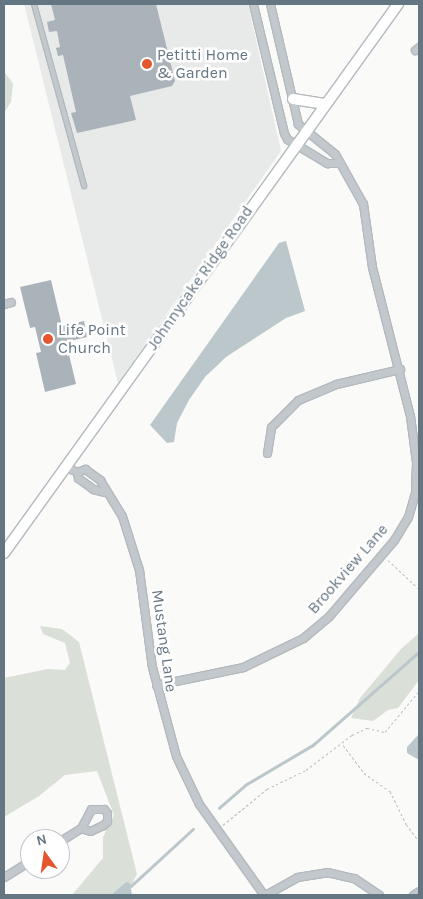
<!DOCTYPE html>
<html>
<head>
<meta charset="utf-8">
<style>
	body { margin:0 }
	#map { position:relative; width:423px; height:899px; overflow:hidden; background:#fafaf8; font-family:Karla,sans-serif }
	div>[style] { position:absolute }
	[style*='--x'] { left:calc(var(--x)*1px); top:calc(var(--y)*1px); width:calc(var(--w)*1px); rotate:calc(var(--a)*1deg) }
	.built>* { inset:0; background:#e8e9e9 }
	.green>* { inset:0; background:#dadfd7 }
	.water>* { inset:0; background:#bbc7cb }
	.stream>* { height:2.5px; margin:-1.25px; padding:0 1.25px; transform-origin:1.25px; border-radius:1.25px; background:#bbc7cb }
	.building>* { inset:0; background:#aab3b9 }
	.path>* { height:1px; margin-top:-0.5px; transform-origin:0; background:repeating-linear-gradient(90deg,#bbbfc2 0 2.5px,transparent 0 5px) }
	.roads { filter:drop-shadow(1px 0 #b3babf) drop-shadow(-1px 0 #b3babf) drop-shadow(0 1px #b3babf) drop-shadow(0 -1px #b3babf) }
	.lane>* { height:4px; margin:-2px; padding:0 2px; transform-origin:2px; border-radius:2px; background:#c3c8cc }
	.street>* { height:7px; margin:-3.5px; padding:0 3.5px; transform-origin:3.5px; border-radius:3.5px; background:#c3c8cc }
	.secondary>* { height:10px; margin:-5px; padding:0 5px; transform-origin:5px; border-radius:5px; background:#fff }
	.dots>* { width:14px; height:14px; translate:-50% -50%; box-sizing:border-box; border:2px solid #fff; border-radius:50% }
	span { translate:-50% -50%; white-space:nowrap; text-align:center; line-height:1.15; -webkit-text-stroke:5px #fff; paint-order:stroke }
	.poi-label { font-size:16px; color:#657683 }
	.left { translate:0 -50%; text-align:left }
	.street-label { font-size:16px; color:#657683 }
	.frame { position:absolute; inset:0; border:5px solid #657683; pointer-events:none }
	.north { position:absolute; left:20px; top:829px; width:50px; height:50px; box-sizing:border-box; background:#fff; border:1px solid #c1c8cd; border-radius:50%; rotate:346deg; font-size:14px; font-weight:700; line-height:20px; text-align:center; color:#657683 }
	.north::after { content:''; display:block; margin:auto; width:18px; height:22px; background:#e4572e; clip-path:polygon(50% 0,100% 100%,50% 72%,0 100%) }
</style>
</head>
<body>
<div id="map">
	<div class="built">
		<i style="clip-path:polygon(24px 4px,248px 4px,281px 151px,118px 383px)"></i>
	</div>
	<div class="green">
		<i style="clip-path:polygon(4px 71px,13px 84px,11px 102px,4px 113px)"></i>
		<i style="clip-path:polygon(40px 626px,62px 629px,79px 642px,137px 874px,131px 886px,126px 882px,111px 895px,72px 895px,103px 858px,103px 837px,114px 815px,97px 771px,65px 775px,39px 796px,4px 817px,4px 678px,48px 669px,65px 670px,70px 663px,65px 643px,43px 634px)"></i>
		<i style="clip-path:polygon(419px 633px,419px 680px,398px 708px,388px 710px,373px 721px,351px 718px,360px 698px,401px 649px)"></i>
	</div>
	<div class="water">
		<i style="clip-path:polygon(286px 241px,305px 311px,286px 318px,226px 357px,205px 377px,189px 400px,177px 423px,174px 442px,167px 443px,150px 425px,279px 243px)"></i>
		<i style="clip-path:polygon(419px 734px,419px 760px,407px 753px,407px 747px)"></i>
		<i style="clip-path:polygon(126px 882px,130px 883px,132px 895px,111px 895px)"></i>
	</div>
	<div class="stream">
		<i style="--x:219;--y:808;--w:35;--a:-41"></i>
		<i style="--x:245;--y:785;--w:79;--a:-30.5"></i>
		<i style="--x:313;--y:745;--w:141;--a:-41.3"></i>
		<i style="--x:131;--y:886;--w:84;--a:-42.6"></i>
	</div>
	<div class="building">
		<i style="clip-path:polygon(51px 4px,156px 4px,175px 81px,172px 86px,130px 96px,136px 120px,77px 133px,71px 113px,76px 112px,63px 55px,58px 56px,56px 48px,60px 47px,57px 31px,49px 32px,47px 22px,55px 20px)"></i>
		<i style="clip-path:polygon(51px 280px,62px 326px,84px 321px,87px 337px,66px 342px,76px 384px,45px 392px,36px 353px,41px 352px,35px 327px,30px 328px,20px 287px)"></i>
	</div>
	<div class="path">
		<i style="--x:388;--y:560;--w:42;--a:43.1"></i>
		<i style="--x:343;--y:745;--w:35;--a:53"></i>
		<i style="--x:364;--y:773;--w:32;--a:35"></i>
		<i style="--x:390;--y:791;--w:37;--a:64"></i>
		<i style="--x:406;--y:824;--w:21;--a:53"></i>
		<i style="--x:223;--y:825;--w:57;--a:-39.3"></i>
		<i style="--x:267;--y:789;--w:43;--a:-26"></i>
		<i style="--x:306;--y:770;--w:58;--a:-37.3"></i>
		<i style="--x:352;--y:735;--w:17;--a:-25"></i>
		<i style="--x:367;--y:728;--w:18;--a:13"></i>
		<i style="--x:385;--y:732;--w:53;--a:-50.3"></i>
	</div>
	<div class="roads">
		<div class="lane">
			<i style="--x:34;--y:4;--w:189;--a:74.6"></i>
		</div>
		<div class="street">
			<i style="--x:253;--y:4;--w:133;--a:76.5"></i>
			<i style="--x:284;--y:133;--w:7;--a:63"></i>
			<i style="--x:287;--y:139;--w:47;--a:31"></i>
			<i style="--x:327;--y:163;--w:11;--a:0"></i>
			<i style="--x:415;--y:50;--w:5;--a:-37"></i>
			<i style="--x:4;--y:304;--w:7;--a:-16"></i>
			<i style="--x:267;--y:453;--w:26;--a:-81"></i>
			<i style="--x:271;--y:427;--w:38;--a:-45"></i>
			<i style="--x:298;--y:400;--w:41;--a:-22.8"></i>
			<i style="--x:336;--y:384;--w:66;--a:-13.2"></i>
			<i style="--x:66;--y:467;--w:12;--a:24"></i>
			<i style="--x:77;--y:472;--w:9;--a:-21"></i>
			<i style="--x:85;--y:469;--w:19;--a:36"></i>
			<i style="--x:100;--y:480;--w:42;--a:58.6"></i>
			<i style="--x:122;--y:516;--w:57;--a:72.5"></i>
			<i style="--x:139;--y:570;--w:98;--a:82.4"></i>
			<i style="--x:152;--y:667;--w:92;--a:74.9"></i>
			<i style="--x:176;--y:756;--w:53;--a:64.4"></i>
			<i style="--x:199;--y:804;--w:112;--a:54.5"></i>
			<i style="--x:77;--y:472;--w:6;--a:81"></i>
			<i style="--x:78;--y:478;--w:19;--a:36"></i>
			<i style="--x:93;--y:489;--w:11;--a:15"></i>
			<i style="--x:156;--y:685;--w:89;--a:-11.7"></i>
			<i style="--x:243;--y:667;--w:67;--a:-25.8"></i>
			<i style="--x:303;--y:638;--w:34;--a:-40"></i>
			<i style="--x:329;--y:616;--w:100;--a:-49.5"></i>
			<i style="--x:394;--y:540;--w:27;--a:-59"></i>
			<i style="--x:408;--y:517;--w:26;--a:-74"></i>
			<i style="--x:415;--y:492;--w:30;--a:-88"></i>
			<i style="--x:416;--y:462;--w:46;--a:-97.4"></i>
			<i style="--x:410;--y:416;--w:154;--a:-104.3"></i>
			<i style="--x:372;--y:267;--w:64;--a:-98.1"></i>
			<i style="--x:363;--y:204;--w:57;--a:-119.2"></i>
			<i style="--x:335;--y:154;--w:48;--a:-141"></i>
			<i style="--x:298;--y:124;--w:123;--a:-103.1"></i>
			<i style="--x:60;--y:841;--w:25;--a:-32"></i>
			<i style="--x:81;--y:828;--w:21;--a:-62"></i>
			<i style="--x:91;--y:809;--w:13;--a:0"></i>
			<i style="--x:104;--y:809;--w:5;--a:53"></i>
			<i style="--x:107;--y:813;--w:8;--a:90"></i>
			<i style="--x:107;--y:821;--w:6;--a:135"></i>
			<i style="--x:103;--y:825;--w:14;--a:155"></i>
			<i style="--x:90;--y:831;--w:9;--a:-162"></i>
			<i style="--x:4;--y:877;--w:31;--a:-32"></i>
			<i style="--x:265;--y:895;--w:37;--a:-29"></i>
			<i style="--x:297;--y:877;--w:30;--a:-9"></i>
			<i style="--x:327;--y:872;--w:28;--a:13"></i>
			<i style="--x:354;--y:878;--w:30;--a:34"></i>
			<i style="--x:413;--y:895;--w:7;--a:-34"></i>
		</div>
		<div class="secondary">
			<i style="--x:293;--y:99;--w:32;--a:9"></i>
			<i style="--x:4;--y:553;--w:676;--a:-54.33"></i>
		</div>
	</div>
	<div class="dots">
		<i style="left:147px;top:64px;background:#e4572e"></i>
		<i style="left:48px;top:339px;background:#e4572e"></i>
	</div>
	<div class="poi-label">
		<span class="left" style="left:157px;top:64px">Petitti Home<br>&amp; Garden</span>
		<span class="left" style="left:58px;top:339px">Life Point<br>Church</span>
	</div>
	<div class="street-label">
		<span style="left:200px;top:278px;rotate:-55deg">Johnnycake Ridge Road</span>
		<span style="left:348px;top:569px;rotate:-49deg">Brookview Lane</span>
		<span style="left:164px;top:641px;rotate:82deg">Mustang Lane</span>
	</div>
	<div class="frame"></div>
	<div class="north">N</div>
</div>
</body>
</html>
